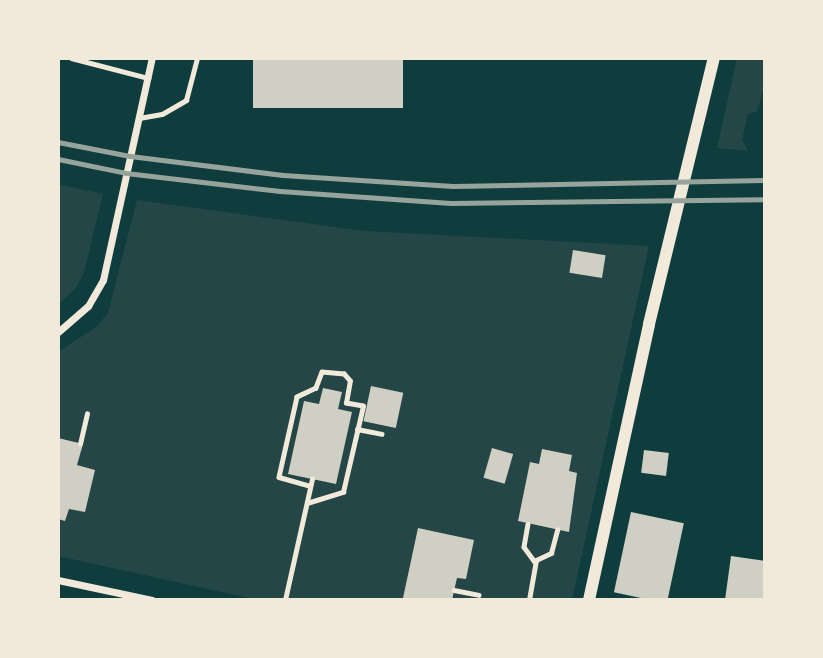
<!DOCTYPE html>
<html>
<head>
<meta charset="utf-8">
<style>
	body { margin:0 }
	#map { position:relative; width:823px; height:658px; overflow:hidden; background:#0f3d3e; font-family:"Alegreya Sans",sans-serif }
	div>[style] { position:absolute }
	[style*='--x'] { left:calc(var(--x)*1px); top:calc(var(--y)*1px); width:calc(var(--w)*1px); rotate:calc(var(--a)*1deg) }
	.green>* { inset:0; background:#244646 }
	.building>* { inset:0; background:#cfcfc3; transform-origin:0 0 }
	.path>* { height:4.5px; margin:-2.25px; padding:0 2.25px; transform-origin:2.25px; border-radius:2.25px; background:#f1e9da }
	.service>* { height:5px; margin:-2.5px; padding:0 2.5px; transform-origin:2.5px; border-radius:2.5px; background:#f1e9da }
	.minor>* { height:7px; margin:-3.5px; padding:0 3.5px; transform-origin:3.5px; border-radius:3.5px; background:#f1e9da }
	.tertiary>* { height:12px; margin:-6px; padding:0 6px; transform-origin:6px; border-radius:6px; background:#f1e9da }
	.rail>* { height:5px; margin:-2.5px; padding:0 2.5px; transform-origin:2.5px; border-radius:2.5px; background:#97a49c }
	span { translate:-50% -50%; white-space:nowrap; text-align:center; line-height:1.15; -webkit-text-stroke:5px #f1e9da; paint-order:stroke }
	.frame { position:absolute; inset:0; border:60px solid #f1e9da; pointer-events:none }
</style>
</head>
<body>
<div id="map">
	<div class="green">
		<i style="clip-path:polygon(737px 58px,765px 58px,765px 84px,757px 111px,748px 114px,742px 140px,748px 151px,717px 148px)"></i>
		<i style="clip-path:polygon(58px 184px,103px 194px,84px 272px,76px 288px,58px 305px)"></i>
		<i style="clip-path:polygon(137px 200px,365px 231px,649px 246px,572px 600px,258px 600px,58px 556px,58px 352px,96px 327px,108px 313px)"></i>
	</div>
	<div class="building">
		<i style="left:253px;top:58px;width:150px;height:50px"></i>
		<i style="left:573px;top:250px;width:33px;height:23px;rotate:9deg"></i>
		<i style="left:371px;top:386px;width:33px;height:36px;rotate:12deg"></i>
		<i style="clip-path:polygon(323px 388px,342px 392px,338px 409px,352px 412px,336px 484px,288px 474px,304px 401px,319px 404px)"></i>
		<i style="clip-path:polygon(58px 438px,83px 444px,77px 465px,95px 470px,85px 512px,69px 509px,65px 521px,58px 519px)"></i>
		<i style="left:492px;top:448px;width:22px;height:31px;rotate:16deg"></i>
		<i style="clip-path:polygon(542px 449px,572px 455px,569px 471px,577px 473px,569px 532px,518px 521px,530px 462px,539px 464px)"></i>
		<i style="left:644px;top:450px;width:25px;height:23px;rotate:7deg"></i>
		<i style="left:631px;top:512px;width:54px;height:82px;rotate:12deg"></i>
		<i style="clip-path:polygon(418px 528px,474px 540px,466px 579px,457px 578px,452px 600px,403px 598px)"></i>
		<i style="clip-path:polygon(731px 556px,765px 561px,765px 600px,725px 600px)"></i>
	</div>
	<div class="path">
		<i style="--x:357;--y:429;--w:25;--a:11"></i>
		<i style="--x:80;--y:444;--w:31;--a:-77"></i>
		<i style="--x:307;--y:503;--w:38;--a:-17"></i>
		<i style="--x:343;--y:492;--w:88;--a:-76.9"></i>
		<i style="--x:363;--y:406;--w:17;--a:-170"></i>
		<i style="--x:346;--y:403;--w:22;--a:-80"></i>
		<i style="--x:350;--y:381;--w:9;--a:-131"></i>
		<i style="--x:344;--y:374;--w:22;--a:-175"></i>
		<i style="--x:322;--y:372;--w:17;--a:111"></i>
		<i style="--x:316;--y:388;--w:21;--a:155"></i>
		<i style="--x:297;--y:397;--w:82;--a:102.7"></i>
		<i style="--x:279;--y:477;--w:32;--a:16"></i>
		<i style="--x:528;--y:524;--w:23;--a:100"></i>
		<i style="--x:524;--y:547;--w:17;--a:54"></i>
		<i style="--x:534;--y:561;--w:19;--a:-25"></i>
		<i style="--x:551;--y:553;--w:24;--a:-75"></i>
		<i style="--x:454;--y:590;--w:25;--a:11"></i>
		<i style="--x:285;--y:600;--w:124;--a:-77.4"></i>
		<i style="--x:529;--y:600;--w:40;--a:-80"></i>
	</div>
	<div class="service">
		<i style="--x:71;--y:58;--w:80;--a:14.6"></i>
		<i style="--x:139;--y:118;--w:23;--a:-10"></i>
		<i style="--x:162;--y:114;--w:28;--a:-30"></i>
		<i style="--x:186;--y:100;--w:43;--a:-75.3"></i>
	</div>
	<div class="minor">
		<i style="--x:58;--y:332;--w:40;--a:-41"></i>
		<i style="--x:88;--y:306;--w:30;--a:-60"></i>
		<i style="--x:103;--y:280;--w:227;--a:-77.6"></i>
		<i style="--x:58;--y:580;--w:96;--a:12"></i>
	</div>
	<div class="tertiary">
		<i style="--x:589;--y:600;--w:282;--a:-77.7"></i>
		<i style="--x:649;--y:324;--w:274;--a:-76.3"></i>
	</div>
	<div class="rail">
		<i style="--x:58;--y:142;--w:73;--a:11"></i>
		<i style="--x:130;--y:156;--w:154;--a:7.1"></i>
		<i style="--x:283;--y:175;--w:170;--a:3.7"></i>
		<i style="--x:453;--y:186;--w:312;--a:-1.1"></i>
		<i style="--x:58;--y:159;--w:69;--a:11.6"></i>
		<i style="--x:126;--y:173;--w:155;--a:6.7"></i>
		<i style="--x:280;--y:191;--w:171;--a:4"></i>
		<i style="--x:451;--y:203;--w:314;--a:-0.7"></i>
	</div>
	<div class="frame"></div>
</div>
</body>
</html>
